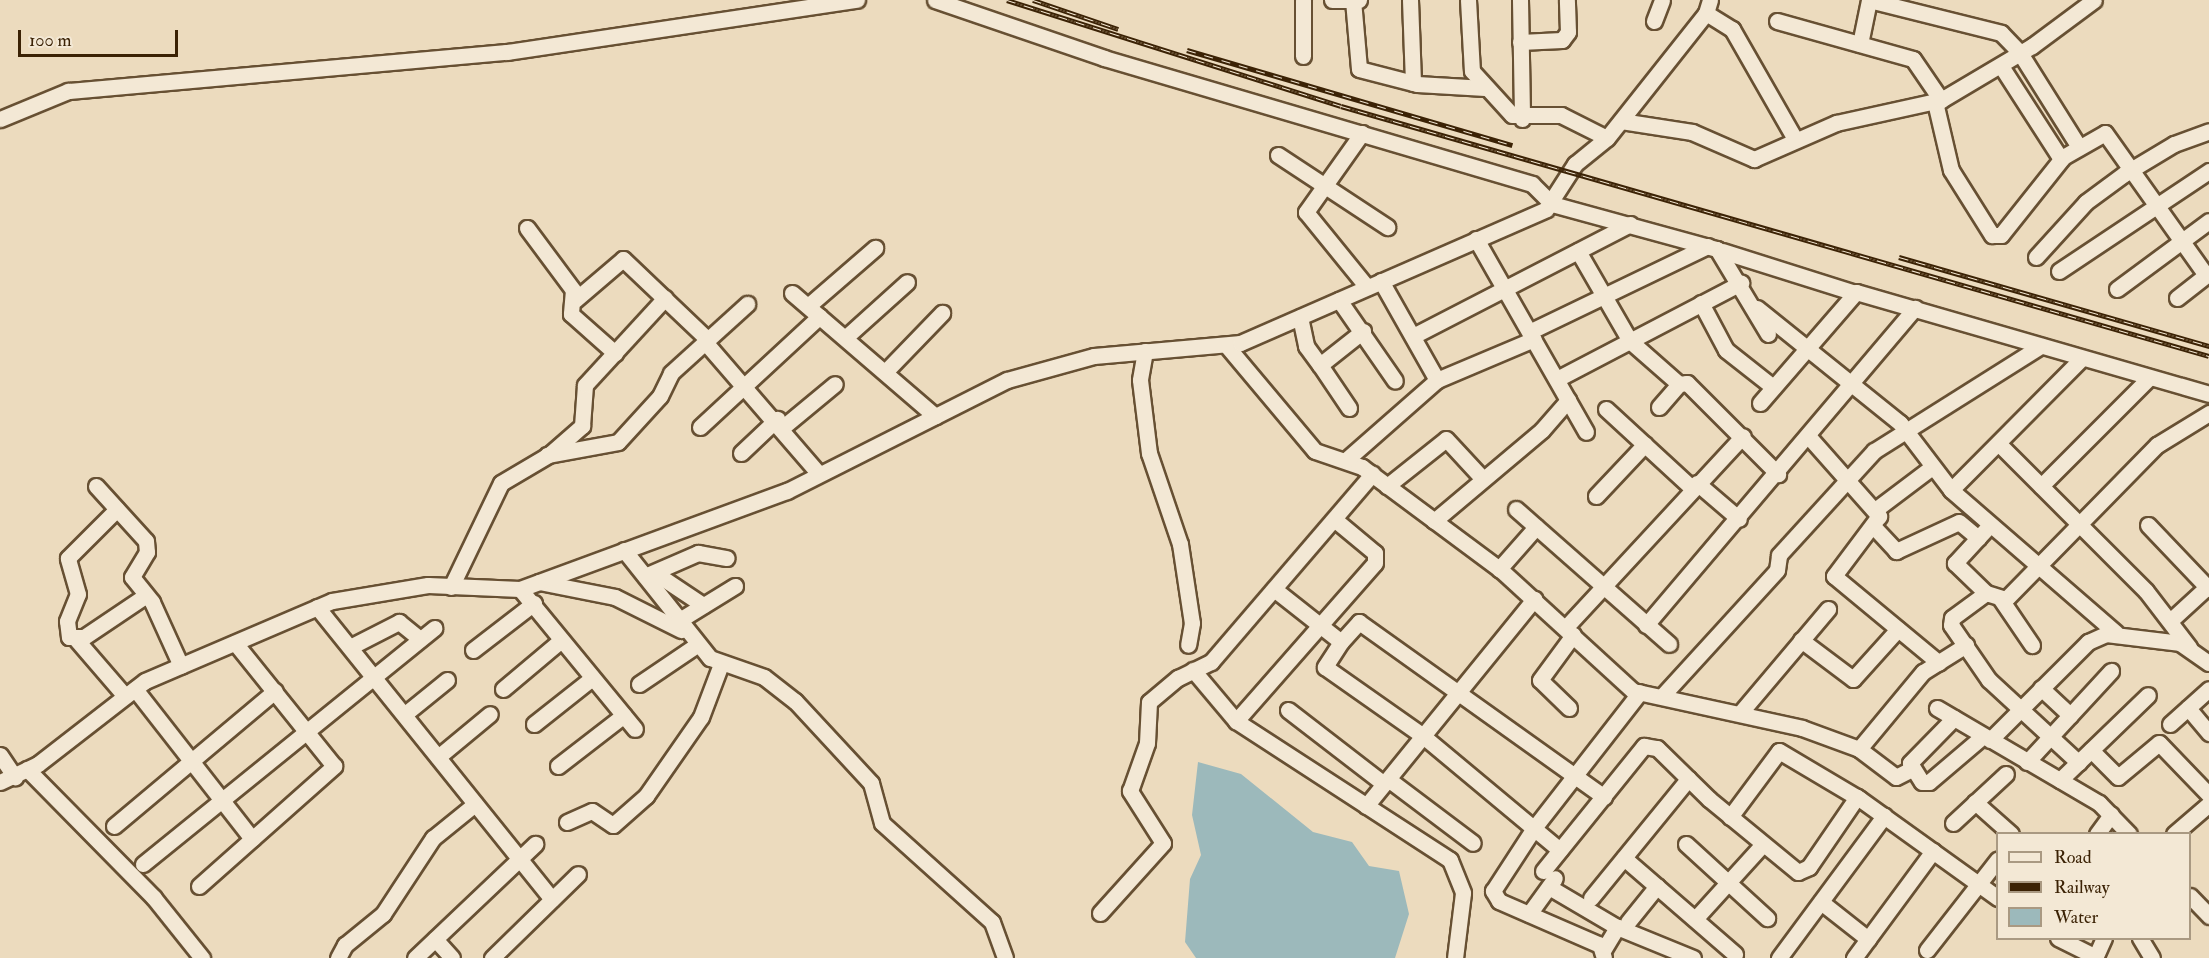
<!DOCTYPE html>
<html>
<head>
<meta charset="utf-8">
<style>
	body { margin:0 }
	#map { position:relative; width:2209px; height:958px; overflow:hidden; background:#ecdbbe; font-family:"IM FELL Double Pica",serif }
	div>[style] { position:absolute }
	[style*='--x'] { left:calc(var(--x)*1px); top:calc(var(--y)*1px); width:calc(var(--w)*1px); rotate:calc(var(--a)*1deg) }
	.water>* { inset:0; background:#9cb9bb }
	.roads { filter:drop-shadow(2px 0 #675033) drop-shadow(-2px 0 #675033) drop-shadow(0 2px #675033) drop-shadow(0 -2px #675033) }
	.minor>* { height:15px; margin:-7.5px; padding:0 7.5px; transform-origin:7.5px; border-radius:7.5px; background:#f3e8d5 }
	.rail>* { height:5px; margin-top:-2.5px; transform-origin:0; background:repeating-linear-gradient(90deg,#f3e8d5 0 9px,#3b2205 0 18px); box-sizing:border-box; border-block:2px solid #3b2205 }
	span { translate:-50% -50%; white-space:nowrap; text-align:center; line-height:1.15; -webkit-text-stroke:5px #f3e8d5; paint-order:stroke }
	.legend { position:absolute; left:1996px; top:832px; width:195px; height:108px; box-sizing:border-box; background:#f3e8d5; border:2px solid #a99982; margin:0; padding:8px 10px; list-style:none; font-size:18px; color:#3b2205 }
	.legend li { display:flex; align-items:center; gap:12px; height:30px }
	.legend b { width:30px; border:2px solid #a99982 }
	.scale { position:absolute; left:18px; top:30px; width:160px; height:27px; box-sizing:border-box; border:3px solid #3b2205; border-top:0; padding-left:8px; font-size:18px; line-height:21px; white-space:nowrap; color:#3b2205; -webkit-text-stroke:4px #f3e8d5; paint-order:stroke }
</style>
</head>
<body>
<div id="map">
	<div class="water">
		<i style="clip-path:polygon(1198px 762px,1241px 774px,1313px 832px,1352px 842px,1369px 866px,1399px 871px,1409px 914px,1395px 958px,1196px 958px,1185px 942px,1190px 879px,1201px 855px,1192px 815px)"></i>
	</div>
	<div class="roads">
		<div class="minor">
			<i style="--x:935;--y:0;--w:179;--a:18.9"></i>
			<i style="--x:1104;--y:58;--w:446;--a:16.4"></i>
			<i style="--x:1532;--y:184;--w:28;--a:45"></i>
			<i style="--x:1552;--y:204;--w:171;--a:15.3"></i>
			<i style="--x:1717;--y:249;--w:99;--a:59"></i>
			<i style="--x:1303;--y:0;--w:56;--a:90"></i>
			<i style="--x:1332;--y:0;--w:27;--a:0"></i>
			<i style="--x:1353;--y:0;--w:69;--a:85"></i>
			<i style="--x:1359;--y:69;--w:60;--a:14.5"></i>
			<i style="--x:1417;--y:84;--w:68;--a:3.4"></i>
			<i style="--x:1410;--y:0;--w:83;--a:87.9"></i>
			<i style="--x:1468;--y:0;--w:71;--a:86.8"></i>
			<i style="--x:1472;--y:71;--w:59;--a:47.7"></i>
			<i style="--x:1512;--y:115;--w:49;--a:0"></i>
			<i style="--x:1561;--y:115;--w:51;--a:26.6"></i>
			<i style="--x:1520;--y:0;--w:119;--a:89"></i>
			<i style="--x:1869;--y:0;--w:136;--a:14"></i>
			<i style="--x:2001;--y:33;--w:28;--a:46"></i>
			<i style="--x:2020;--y:53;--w:111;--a:57.9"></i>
			<i style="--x:1706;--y:13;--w:31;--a:32"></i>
			<i style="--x:1732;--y:29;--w:127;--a:60.2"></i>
			<i style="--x:1654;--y:21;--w:22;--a:-69"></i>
			<i style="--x:1777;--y:21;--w:141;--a:15.6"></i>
			<i style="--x:1913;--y:59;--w:50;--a:55.7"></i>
			<i style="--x:1520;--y:42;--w:42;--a:-2.7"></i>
			<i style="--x:1562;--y:40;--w:10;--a:-53"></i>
			<i style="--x:1568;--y:32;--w:32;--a:-92"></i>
			<i style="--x:1860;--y:44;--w:45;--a:-78.4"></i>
			<i style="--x:2001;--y:66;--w:111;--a:57.2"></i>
			<i style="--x:1935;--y:102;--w:70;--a:76.8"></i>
			<i style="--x:1951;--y:170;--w:77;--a:57.8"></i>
			<i style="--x:1992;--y:235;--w:9;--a:0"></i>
			<i style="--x:2001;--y:235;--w:100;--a:-51.5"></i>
			<i style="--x:2063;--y:157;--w:48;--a:-29.7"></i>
			<i style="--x:2105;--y:133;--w:174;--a:54.6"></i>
			<i style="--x:0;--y:119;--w:74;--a:-22.4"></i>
			<i style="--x:68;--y:91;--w:441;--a:-5.1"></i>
			<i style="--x:507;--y:52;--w:354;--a:-8.5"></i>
			<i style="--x:1621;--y:121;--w:72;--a:8.8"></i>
			<i style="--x:1692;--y:132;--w:68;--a:23.5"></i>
			<i style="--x:1754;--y:159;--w:90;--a:-23.7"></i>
			<i style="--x:1836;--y:123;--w:107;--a:-12.4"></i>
			<i style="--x:1941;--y:100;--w:106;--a:-30.7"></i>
			<i style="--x:2032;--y:46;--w:77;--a:-36.6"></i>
			<i style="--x:1362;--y:133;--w:97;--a:125.3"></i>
			<i style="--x:1306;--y:212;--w:97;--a:50.9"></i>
			<i style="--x:1278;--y:155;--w:131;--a:33.4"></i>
			<i style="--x:527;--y:228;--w:77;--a:53.4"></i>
			<i style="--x:573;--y:290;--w:24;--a:95"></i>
			<i style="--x:571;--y:314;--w:59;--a:41.6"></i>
			<i style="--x:1476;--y:239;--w:222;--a:60.3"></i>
			<i style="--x:1578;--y:251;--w:104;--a:60"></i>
			<i style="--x:1630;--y:341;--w:65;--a:41.3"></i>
			<i style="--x:1722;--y:251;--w:136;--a:17.5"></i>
			<i style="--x:2036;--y:257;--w:74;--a:-47.7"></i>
			<i style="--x:2086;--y:202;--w:47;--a:-36.4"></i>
			<i style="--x:2124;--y:174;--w:58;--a:-31"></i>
			<i style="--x:2174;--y:144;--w:37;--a:-20"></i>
			<i style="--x:2059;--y:271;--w:180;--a:-33.7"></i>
			<i style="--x:1381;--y:281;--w:114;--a:60.5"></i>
			<i style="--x:2117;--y:289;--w:114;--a:-36.5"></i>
			<i style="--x:792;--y:293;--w:189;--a:40.7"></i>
			<i style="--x:2177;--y:298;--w:41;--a:-38"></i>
			<i style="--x:575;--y:300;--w:63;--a:-40.5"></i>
			<i style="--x:623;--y:259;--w:117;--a:43.6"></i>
			<i style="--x:1339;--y:300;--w:98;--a:55.3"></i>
			<i style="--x:1701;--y:303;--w:53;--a:62"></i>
			<i style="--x:1726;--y:350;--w:60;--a:38.2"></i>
			<i style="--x:808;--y:306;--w:89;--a:-40.9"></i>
			<i style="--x:1757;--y:308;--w:184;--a:38.8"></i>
			<i style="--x:1900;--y:423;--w:84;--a:52.7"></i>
			<i style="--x:1951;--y:490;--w:218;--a:40.9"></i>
			<i style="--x:1300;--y:317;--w:30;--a:78"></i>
			<i style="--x:1306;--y:346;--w:24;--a:54"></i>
			<i style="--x:1531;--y:331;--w:196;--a:-25.7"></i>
			<i style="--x:1415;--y:335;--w:242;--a:-27.3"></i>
			<i style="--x:846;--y:337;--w:82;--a:-42"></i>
			<i style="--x:705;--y:342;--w:174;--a:49.2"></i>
			<i style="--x:1226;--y:345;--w:138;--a:50"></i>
			<i style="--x:1315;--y:451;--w:50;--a:18.8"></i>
			<i style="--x:1362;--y:467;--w:174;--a:36.6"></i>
			<i style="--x:1502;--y:571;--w:178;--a:42.5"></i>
			<i style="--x:1633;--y:691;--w:173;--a:12.3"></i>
			<i style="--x:1802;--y:728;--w:61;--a:20.2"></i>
			<i style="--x:1859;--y:749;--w:100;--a:-50.3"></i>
			<i style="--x:1923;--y:672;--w:51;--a:-32.1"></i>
			<i style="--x:1145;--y:351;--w:29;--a:100"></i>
			<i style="--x:1140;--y:380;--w:74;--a:83"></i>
			<i style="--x:1149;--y:453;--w:96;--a:71.2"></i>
			<i style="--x:1180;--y:544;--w:80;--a:81.4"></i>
			<i style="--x:1192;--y:623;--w:22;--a:100"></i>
			<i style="--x:886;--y:371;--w:81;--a:-46"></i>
			<i style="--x:1557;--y:379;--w:208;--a:-27.6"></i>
			<i style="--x:1760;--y:403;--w:147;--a:-49.1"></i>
			<i style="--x:1856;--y:292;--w:367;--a:16.1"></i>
			<i style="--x:1659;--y:407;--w:30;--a:-49"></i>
			<i style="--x:1679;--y:384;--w:8;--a:-7"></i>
			<i style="--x:1687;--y:383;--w:129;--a:45"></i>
			<i style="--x:1349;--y:408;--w:52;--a:-124"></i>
			<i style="--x:1320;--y:365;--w:55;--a:-38.3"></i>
			<i style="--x:1606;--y:409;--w:117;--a:42.6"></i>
			<i style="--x:700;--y:427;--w:163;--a:-42.8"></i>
			<i style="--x:783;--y:427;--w:67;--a:-39.6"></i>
			<i style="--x:1809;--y:437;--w:106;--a:48.5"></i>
			<i style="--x:1879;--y:516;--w:75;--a:126.9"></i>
			<i style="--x:1834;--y:576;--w:136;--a:39.6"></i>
			<i style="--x:2000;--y:445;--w:206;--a:45"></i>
			<i style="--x:2146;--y:591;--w:71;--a:52.5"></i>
			<i style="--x:741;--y:453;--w:50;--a:-43.4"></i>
			<i style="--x:547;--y:455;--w:72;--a:-10.4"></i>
			<i style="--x:618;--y:442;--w:62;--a:-47.6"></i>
			<i style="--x:660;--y:396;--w:25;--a:-64"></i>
			<i style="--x:671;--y:373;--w:103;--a:-42.2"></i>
			<i style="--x:1346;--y:460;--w:121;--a:-41.3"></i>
			<i style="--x:1437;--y:380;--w:105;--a:-22.9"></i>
			<i style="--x:1697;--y:483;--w:55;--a:40.6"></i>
			<i style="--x:96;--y:486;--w:74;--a:47.7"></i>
			<i style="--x:146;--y:541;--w:11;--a:85"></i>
			<i style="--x:147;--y:552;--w:29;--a:121"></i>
			<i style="--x:132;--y:577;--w:32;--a:51"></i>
			<i style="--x:152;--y:602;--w:70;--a:65.6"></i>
			<i style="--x:1387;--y:486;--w:75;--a:-38.5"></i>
			<i style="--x:1446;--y:439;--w:53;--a:47.3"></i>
			<i style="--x:2041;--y:486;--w:153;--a:-45"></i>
			<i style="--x:1951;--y:490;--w:186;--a:-45.2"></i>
			<i style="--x:1596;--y:496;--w:71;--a:-46.7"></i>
			<i style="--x:1516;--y:509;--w:204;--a:41.4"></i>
			<i style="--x:1875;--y:510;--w:71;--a:-37"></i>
			<i style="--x:1434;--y:521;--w:141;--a:-40.1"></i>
			<i style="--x:1542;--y:430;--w:40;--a:-49"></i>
			<i style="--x:1990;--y:525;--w:52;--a:132.6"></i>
			<i style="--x:1955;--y:563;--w:43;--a:44.1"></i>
			<i style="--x:1986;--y:593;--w:21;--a:17"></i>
			<i style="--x:2006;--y:599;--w:216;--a:-45.6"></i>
			<i style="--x:2157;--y:445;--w:61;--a:-31.6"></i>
			<i style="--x:2148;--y:525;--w:88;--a:46.4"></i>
			<i style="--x:1874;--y:527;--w:33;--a:47"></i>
			<i style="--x:1896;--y:551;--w:69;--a:-24.7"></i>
			<i style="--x:1959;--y:522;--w:25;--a:40"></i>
			<i style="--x:624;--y:550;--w:138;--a:51.5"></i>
			<i style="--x:710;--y:658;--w:57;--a:19.4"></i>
			<i style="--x:764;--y:677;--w:39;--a:38"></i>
			<i style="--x:795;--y:701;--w:112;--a:47.2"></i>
			<i style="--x:871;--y:783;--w:41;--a:74.6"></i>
			<i style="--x:882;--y:823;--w:148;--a:42"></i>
			<i style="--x:992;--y:922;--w:38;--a:70"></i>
			<i style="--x:1499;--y:569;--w:56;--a:-48.6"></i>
			<i style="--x:655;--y:573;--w:58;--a:33.7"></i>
			<i style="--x:645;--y:576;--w:58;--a:-23.5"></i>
			<i style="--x:698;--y:553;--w:29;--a:10"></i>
			<i style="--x:539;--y:582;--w:77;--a:11.2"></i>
			<i style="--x:615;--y:597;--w:74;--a:26.6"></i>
			<i style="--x:451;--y:587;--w:115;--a:-64.3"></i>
			<i style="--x:501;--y:483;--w:57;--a:-30.6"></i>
			<i style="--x:550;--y:454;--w:43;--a:-41.2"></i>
			<i style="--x:582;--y:426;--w:41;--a:-85.8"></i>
			<i style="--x:585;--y:385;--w:118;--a:-47.4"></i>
			<i style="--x:520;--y:589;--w:181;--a:50.6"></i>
			<i style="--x:1274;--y:589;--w:85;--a:38.3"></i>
			<i style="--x:1341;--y:642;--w:27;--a:-48"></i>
			<i style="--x:1359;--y:622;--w:301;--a:35.5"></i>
			<i style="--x:1986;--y:593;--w:42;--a:143.7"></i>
			<i style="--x:1952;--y:618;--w:7;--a:98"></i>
			<i style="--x:1951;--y:625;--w:67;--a:55.4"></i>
			<i style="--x:1989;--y:680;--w:122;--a:42.7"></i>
			<i style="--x:2000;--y:598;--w:57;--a:55.8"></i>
			<i style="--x:317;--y:607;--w:375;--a:51.2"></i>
			<i style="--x:678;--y:621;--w:67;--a:-31.6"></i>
			<i style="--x:2170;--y:621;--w:50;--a:-42.6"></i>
			<i style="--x:1646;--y:625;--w:416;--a:-49.7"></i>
			<i style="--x:1566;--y:627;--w:260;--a:-47.2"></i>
			<i style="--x:74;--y:637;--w:5;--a:180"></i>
			<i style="--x:69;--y:637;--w:16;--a:-97"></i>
			<i style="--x:67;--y:621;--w:29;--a:-68"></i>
			<i style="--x:78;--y:594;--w:37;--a:-106"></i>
			<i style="--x:68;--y:558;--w:69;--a:-45"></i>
			<i style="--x:1801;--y:640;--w:65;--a:36.9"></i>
			<i style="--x:1853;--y:679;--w:67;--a:-48"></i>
			<i style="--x:1341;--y:642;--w:30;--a:123"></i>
			<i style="--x:1325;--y:667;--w:120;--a:35.1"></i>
			<i style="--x:1423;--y:736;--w:178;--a:39.8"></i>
			<i style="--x:352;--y:646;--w:53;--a:-27.1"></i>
			<i style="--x:399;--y:622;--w:27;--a:39"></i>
			<i style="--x:473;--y:650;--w:77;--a:-37.6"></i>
			<i style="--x:1193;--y:670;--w:67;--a:49.9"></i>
			<i style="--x:1236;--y:721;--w:255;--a:33"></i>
			<i style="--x:1450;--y:860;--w:35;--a:68"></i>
			<i style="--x:1463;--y:893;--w:65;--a:97"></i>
			<i style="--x:639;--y:684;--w:71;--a:-34.1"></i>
			<i style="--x:2041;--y:688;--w:40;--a:43"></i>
			<i style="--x:135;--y:689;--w:190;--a:52"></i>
			<i style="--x:503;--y:689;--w:75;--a:-40.1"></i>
			<i style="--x:1663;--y:695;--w:169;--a:-47.6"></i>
			<i style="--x:1777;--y:570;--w:15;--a:-82"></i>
			<i style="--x:1779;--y:555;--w:141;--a:-47.6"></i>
			<i style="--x:1874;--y:451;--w:197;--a:-32.2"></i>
			<i style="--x:125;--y:696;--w:78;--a:-130.8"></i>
			<i style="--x:74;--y:637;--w:10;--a:0"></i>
			<i style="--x:84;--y:637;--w:73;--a:-33.9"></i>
			<i style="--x:1569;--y:708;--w:40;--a:-136"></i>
			<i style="--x:1540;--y:680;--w:56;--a:-53.7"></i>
			<i style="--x:1937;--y:708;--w:188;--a:30.4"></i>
			<i style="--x:2099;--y:803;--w:43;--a:45.9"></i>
			<i style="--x:2188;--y:708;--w:33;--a:50"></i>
			<i style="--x:1288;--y:710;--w:121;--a:37.6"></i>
			<i style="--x:1741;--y:712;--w:135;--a:-49.8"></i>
			<i style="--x:405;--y:714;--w:54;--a:-39"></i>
			<i style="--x:1954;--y:718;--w:63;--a:134.4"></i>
			<i style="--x:1910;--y:763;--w:22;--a:58"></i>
			<i style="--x:1922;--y:782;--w:7;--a:0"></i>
			<i style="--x:1929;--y:782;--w:71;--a:-40.4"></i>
			<i style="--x:1236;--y:721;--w:210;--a:-48.7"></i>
			<i style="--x:1375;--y:563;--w:10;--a:-90"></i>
			<i style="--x:1375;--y:553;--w:53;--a:-140.3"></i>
			<i style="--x:534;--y:724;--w:74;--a:-38.4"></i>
			<i style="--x:2170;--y:724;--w:52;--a:-41.9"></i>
			<i style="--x:1990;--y:740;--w:139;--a:-45"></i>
			<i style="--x:2088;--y:642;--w:20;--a:-24"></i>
			<i style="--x:2106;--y:634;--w:75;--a:6.9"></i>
			<i style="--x:2180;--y:643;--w:35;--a:35"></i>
			<i style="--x:1859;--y:749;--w:46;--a:37.1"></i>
			<i style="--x:1896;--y:777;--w:16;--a:-27"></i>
			<i style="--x:2091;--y:750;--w:38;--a:45"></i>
			<i style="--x:2118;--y:777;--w:53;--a:-39.7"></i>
			<i style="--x:2159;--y:743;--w:72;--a:46.1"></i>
			<i style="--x:0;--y:755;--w:27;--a:56"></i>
			<i style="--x:438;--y:757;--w:67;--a:-39.6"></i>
			<i style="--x:2027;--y:762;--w:124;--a:-47.3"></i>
			<i style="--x:558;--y:766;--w:83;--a:-37.7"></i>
			<i style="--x:27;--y:769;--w:181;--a:45.4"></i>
			<i style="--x:154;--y:898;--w:77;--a:51.3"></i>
			<i style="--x:1388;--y:779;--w:106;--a:37"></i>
			<i style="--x:2060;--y:780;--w:122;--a:-44"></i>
			<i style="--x:0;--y:782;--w:42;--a:-25.3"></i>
			<i style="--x:38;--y:764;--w:135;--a:-37.8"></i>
			<i style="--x:145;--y:681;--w:203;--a:-23.2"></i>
			<i style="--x:332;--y:601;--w:97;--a:-9.5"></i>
			<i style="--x:428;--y:585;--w:92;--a:2.5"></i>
			<i style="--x:520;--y:589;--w:284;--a:-20.2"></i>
			<i style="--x:787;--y:491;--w:246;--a:-26.8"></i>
			<i style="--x:1007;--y:380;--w:90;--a:-15.4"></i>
			<i style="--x:1094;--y:356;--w:147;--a:-5.1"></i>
			<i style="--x:1240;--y:343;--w:334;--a:-23.6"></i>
			<i style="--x:1546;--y:209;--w:54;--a:-57.2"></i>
			<i style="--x:1575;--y:164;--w:41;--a:-39.1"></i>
			<i style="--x:1607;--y:138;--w:159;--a:-51.6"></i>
			<i style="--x:1706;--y:13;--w:14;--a:-73"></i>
			<i style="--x:1975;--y:802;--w:48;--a:41.6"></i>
			<i style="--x:1366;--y:806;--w:267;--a:-50.9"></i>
			<i style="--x:1730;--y:817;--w:82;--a:-53.4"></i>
			<i style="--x:1779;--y:751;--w:94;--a:30.7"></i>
			<i style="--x:1860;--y:799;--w:170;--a:35.7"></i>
			<i style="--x:567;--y:822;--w:27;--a:-24"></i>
			<i style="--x:592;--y:811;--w:25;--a:34"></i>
			<i style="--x:613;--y:825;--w:44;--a:-41.3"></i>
			<i style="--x:646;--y:796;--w:96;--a:-55.2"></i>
			<i style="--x:701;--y:717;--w:57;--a:-69.3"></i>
			<i style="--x:1953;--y:823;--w:72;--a:-42.8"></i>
			<i style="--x:114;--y:826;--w:210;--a:-40"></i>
			<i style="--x:2097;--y:834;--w:24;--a:-54"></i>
			<i style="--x:2174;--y:834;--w:46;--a:-40.6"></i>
			<i style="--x:1686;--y:844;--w:110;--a:42.4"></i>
			<i style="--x:1624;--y:858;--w:147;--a:40.9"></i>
			<i style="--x:143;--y:864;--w:375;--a:-39"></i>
			<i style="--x:1543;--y:871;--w:161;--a:-51.1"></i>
			<i style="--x:1644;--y:746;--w:13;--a:9"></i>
			<i style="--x:1657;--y:748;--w:73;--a:44.4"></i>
			<i style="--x:1709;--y:799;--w:115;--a:39.4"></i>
			<i style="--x:1798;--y:872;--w:12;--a:-24"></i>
			<i style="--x:1809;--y:867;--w:85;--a:-55.6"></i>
			<i style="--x:199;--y:886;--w:181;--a:-41.6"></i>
			<i style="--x:334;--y:766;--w:158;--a:-128.8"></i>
			<i style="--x:1549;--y:887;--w:79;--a:30.5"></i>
			<i style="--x:2190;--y:896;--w:28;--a:46"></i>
			<i style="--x:1591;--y:898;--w:154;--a:-50.8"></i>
			<i style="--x:1821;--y:902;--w:60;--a:38.2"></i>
			<i style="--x:1100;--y:913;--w:94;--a:-48"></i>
			<i style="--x:1163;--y:843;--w:62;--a:-122.4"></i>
			<i style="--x:1130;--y:791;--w:51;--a:-70.5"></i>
			<i style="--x:1147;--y:743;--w:41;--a:-87.2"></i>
			<i style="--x:1149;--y:702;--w:38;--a:-40"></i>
			<i style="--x:1178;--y:678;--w:37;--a:-26"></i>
			<i style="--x:1211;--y:662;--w:248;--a:-49.4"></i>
			<i style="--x:1529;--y:914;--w:44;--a:-54.2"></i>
			<i style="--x:1695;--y:919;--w:100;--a:-47.8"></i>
			<i style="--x:1628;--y:922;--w:46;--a:-51.1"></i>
			<i style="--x:2058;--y:938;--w:40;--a:26.6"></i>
			<i style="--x:2140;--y:938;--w:23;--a:59"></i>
			<i style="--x:435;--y:939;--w:25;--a:48"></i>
			<i style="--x:1604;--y:949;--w:26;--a:-59"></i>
			<i style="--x:1617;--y:927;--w:82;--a:22.2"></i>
			<i style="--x:1927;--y:950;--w:115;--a:-52"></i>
			<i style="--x:338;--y:958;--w:15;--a:-62"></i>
			<i style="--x:345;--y:945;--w:49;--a:-39.2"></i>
			<i style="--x:383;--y:914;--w:91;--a:-56.7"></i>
			<i style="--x:433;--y:838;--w:54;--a:-39"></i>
			<i style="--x:415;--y:958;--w:166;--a:-43.5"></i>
			<i style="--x:492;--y:958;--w:120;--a:-44.3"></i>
			<i style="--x:1604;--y:958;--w:14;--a:-107"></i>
			<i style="--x:1600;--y:945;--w:110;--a:-156.5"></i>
			<i style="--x:1499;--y:901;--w:12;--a:-121"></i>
			<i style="--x:1493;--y:891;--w:75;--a:-56.9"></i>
			<i style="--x:1534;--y:828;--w:172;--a:-52.1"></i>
			<i style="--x:1779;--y:958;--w:177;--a:-53.5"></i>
			<i style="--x:1854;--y:958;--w:133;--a:-53.6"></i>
			<i style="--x:2095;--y:958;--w:22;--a:-66"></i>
		</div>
	</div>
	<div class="rail">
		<i style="--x:1007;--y:0;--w:350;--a:17.6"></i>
		<i style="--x:1341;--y:106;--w:903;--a:16.07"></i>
		<i style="--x:1033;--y:0;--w:90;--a:18.8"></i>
		<i style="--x:1187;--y:50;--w:339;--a:16.3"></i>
		<i style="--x:1899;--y:257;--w:323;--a:16"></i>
	</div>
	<ul class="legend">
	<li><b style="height:8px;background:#f3e8d5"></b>Road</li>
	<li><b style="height:8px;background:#3b2205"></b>Railway</li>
	<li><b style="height:16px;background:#9cb9bb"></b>Water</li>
	</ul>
	<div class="scale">100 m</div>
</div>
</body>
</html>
